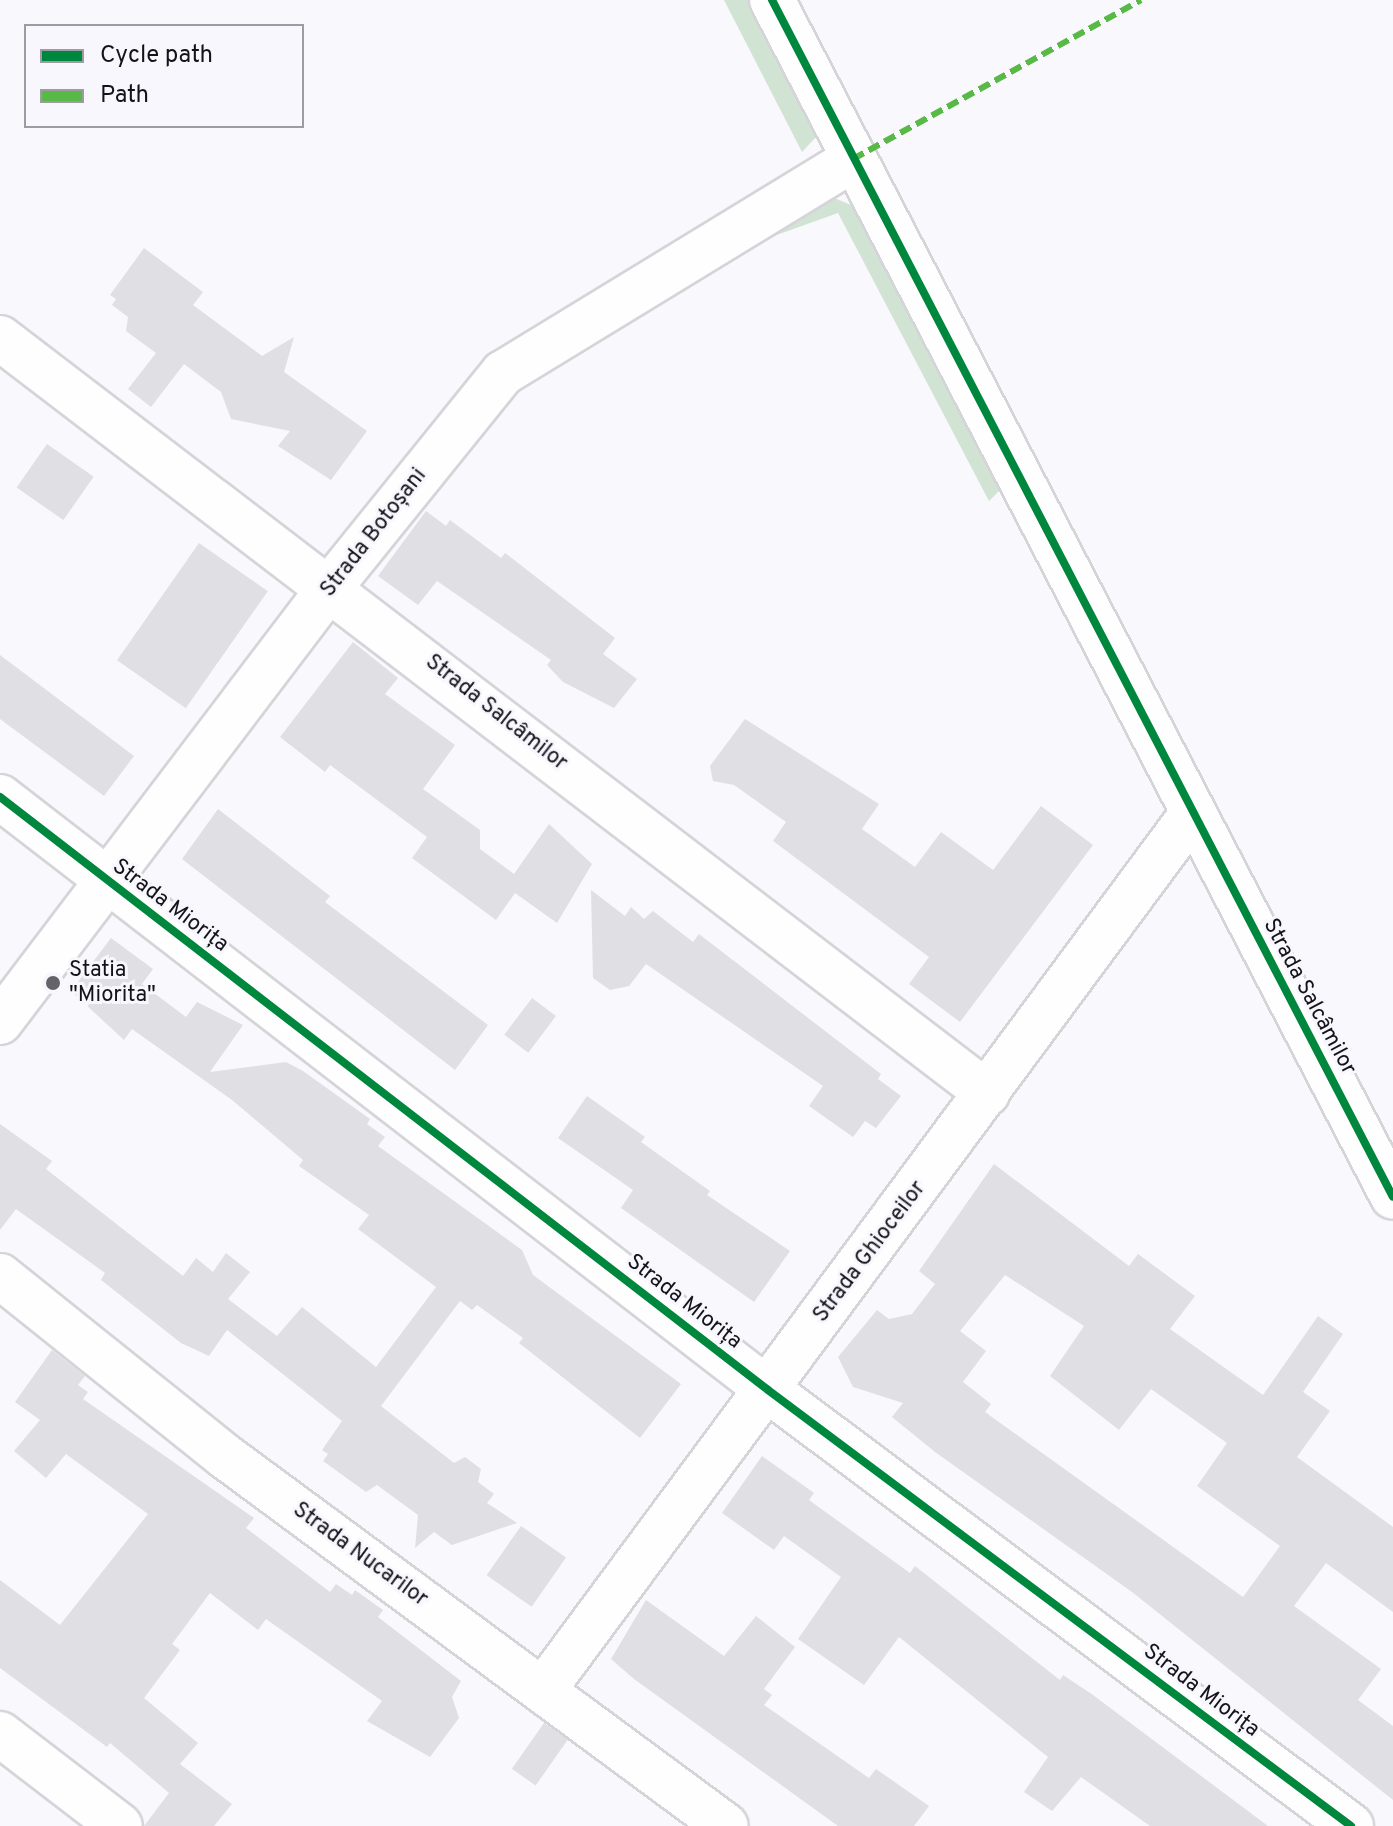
<!DOCTYPE html>
<html>
<head>
<meta charset="utf-8">
<style>
	body { margin:0 }
	#map { position:relative; width:1393px; height:1826px; overflow:hidden; background:#f9f8fd; font-family:Overpass,sans-serif }
	div>[style] { position:absolute }
	[style*='--x'] { left:calc(var(--x)*1px); top:calc(var(--y)*1px); width:calc(var(--w)*1px); rotate:calc(var(--a)*1deg) }
	.green>* { inset:0; background:#d1e4d3 }
	.building>* { inset:0; background:#e0dfe4; transform-origin:0 0 }
	.roads { filter:drop-shadow(2px 0 #d5d4d9) drop-shadow(-2px 0 #d5d4d9) drop-shadow(0 2px #d5d4d9) drop-shadow(0 -2px #d5d4d9) }
	.minor>* { height:44px; margin:-22px; padding:0 22px; transform-origin:22px; border-radius:22px; background:#fefeff }
	.quiet>* { height:6px; margin-top:-3px; transform-origin:0; background:repeating-linear-gradient(90deg,#58b947 0 12px,transparent 0 18px) }
	.cycleway>* { height:8px; margin:-4px; padding:0 4px; transform-origin:4px; border-radius:4px; background:#00873e }
	.dots>* { width:22px; height:22px; translate:-50% -50%; box-sizing:border-box; border:4px solid #f8f7fe; border-radius:50% }
	span { translate:-50% -50%; white-space:nowrap; text-align:center; line-height:1.15; -webkit-text-stroke:6px #f8f7fe; paint-order:stroke }
	.street-label { font-size:22px; color:#141319 }
	.poi-label { font-size:22px; color:#141319 }
	.left { translate:0 -50%; text-align:left }
	.legend { position:absolute; left:24px; top:24px; width:280px; height:104px; box-sizing:border-box; background:#f8f7fe; border:2px solid #9d9ca2; margin:0; padding:10px 14px; list-style:none; font-size:24px; color:#141319 }
	.legend li { display:flex; align-items:center; gap:16px; height:40px }
	.legend b { width:40px; border:2px solid #9d9ca2 }
</style>
</head>
<body>
<div id="map">
	<div class="green">
		<i style="clip-path:polygon(724px 0,755px 0,817px 121px,817px 136px,802px 152px)"></i>
		<i style="clip-path:polygon(832px 197px,858px 208px,1002px 488px,989px 501px,838px 213px,771px 237px,650px 304px)"></i>
	</div>
	<div class="building">
		<i style="clip-path:polygon(144px 248px,203px 292px,193px 305px,262px 356px,294px 337px,284px 372px,367px 431px,331px 480px,278px 446px,290px 431px,231px 419px,221px 392px,184px 364px,151px 407px,128px 389px,156px 353px,126px 331px,128px 317px,112px 305px,116px 299px,110px 295px)"></i>
		<i style="left:47px;top:444px;width:57px;height:53px;rotate:35deg"></i>
		<i style="clip-path:polygon(426px 511px,446px 526px,450px 520px,501px 558px,505px 553px,615px 638px,603px 654px,637px 679px,614px 708px,563px 682px,547px 665px,551px 660px,437px 581px,418px 605px,378px 576px)"></i>
		<i style="left:199px;top:543px;width:84px;height:143px;rotate:35deg"></i>
		<i style="clip-path:polygon(353px 642px,398px 678px,385px 694px,455px 745px,423px 789px,480px 830px,480px 849px,514px 874px,549px 824px,592px 864px,557px 923px,515px 893px,496px 920px,412px 858px,427px 837px,330px 765px,325px 772px,280px 737px)"></i>
		<i style="clip-path:polygon(0 655px,134px 756px,104px 796px,0 719px)"></i>
		<i style="clip-path:polygon(745px 719px,879px 804px,862px 829px,915px 867px,941px 832px,993px 870px,1041px 806px,1093px 845px,960px 1022px,909px 984px,929px 957px,773px 841px,786px 822px,734px 785px,713px 781px,710px 766px)"></i>
		<i style="clip-path:polygon(218px 809px,330px 896px,325px 902px,488px 1025px,455px 1070px,182px 859px)"></i>
		<i style="clip-path:polygon(591px 890px,625px 916px,631px 907px,644px 919px,653px 911px,693px 942px,699px 934px,881px 1074px,878px 1079px,901px 1096px,876px 1128px,865px 1121px,853px 1137px,809px 1106px,823px 1086px,646px 964px,629px 986px,610px 990px,593px 978px)"></i>
		<i style="clip-path:polygon(111px 938px,153px 969px,142px 984px,186px 1017px,197px 1002px,243px 1025px,210px 1072px,286px 1062px,303px 1071px,370px 1119px,367px 1124px,385px 1137px,378px 1146px,522px 1250px,533px 1275px,681px 1384px,640px 1438px,519px 1343px,523px 1338px,477px 1305px,472px 1310px,460px 1301px,381px 1406px,454px 1463px,465px 1457px,481px 1469px,478px 1482px,494px 1494px,487px 1503px,517px 1523px,452px 1545px,434px 1532px,415px 1548px,418px 1515px,377px 1485px,366px 1492px,323px 1461px,328px 1454px,322px 1450px,342px 1421px,227px 1330px,209px 1356px,181px 1343px,101px 1280px,105px 1273px,16px 1209px,0 1230px,0 1124px,52px 1161px,46px 1169px,183px 1276px,196px 1258px,213px 1272px,226px 1253px,250px 1272px,228px 1299px,277px 1336px,302px 1307px,376px 1367px,436px 1287px,358px 1229px,369px 1215px,299px 1166px,303px 1160px,232px 1100px,132px 1029px,124px 1040px,71px 991px)"></i>
		<i style="left:532px;top:998px;width:30px;height:46px;rotate:37deg"></i>
		<i style="clip-path:polygon(587px 1096px,645px 1137px,641px 1142px,710px 1191px,707px 1195px,790px 1251px,754px 1302px,621px 1208px,633px 1190px,558px 1138px)"></i>
		<i style="clip-path:polygon(evenodd,994px 1164px,1129px 1266px,1138px 1254px,1195px 1296px,1170px 1329px,1263px 1395px,1318px 1316px,1343px 1334px,1303px 1392px,1330px 1411px,1297px 1457px,1393px 1527px,1393px 1612px,1326px 1563px,1294px 1606px,1381px 1669px,1358px 1700px,1393px 1726px,1393px 1800px,1132px 1592px,935px 1452px,892px 1417px,903px 1403px,853px 1387px,838px 1357px,877px 1310px,889px 1319px,912px 1314px,935px 1284px,919px 1271px,994px 1164px,1005px 1275px,1084px 1326px,1050px 1376px,1119px 1430px,1151px 1389px,1227px 1443px,1197px 1486px,1280px 1546px,1243px 1597px,985px 1412px,991px 1404px,963px 1382px,986px 1351px,960px 1331px,1005px 1275px)"></i>
		<i style="clip-path:polygon(52px 1350px,85px 1376px,78px 1385px,88px 1392px,83px 1399px,254px 1518px,246px 1528px,330px 1592px,336px 1584px,352px 1595px,355px 1590px,383px 1610px,378px 1617px,461px 1681px,452px 1697px,459px 1718px,430px 1757px,367px 1721px,382px 1701px,266px 1619px,258px 1630px,210px 1593px,172px 1644px,180px 1650px,144px 1698px,198px 1743px,180px 1764px,232px 1804px,214px 1826px,144px 1826px,169px 1793px,110px 1743px,107px 1747px,0 1668px,0 1580px,60px 1625px,148px 1514px,66px 1454px,46px 1478px,14px 1451px,40px 1420px,15px 1402px)"></i>
		<i style="clip-path:polygon(762px 1456px,814px 1493px,809px 1500px,910px 1573px,915px 1566px,1060px 1680px,1063px 1675px,1093px 1695px,1268px 1826px,1150px 1826px,1081px 1777px,1052px 1811px,1024px 1792px,1048px 1757px,899px 1637px,864px 1685px,798px 1639px,841px 1577px,784px 1536px,774px 1550px,722px 1513px)"></i>
		<i style="left:521px;top:1526px;width:55px;height:60px;rotate:35deg"></i>
		<i style="clip-path:polygon(646px 1600px,724px 1656px,756px 1616px,795px 1647px,764px 1689px,772px 1695px,764px 1705px,869px 1778px,876px 1769px,929px 1806px,914px 1826px,838px 1826px,634px 1679px,611px 1659px)"></i>
		<i style="left:544px;top:1723px;width:29px;height:56px;rotate:35deg"></i>
	</div>
	<div class="roads">
		<div class="minor">
			<i style="--x:772;--y:0;--w:1348;--a:62.58"></i>
			<i style="--x:0;--y:338;--w:1243;--a:37.41"></i>
			<i style="--x:0;--y:797;--w:970;--a:37.67"></i>
			<i style="--x:768;--y:1390;--w:728;--a:36.79"></i>
			<i style="--x:0;--y:1022;--w:547;--a:-52.8"></i>
			<i style="--x:331;--y:586;--w:274;--a:-51.1"></i>
			<i style="--x:503;--y:373;--w:410;--a:-31.4"></i>
			<i style="--x:0;--y:1276;--w:290;--a:38.7"></i>
			<i style="--x:226;--y:1457;--w:621;--a:36.43"></i>
			<i style="--x:544;--y:1689;--w:1090;--a:-53.47"></i>
			<i style="--x:0;--y:1734;--w:151;--a:37.5"></i>
		</div>
	</div>
	<div class="quiet">
		<i style="--x:853;--y:159;--w:329;--a:-28.9"></i>
	</div>
	<div class="cycleway">
		<i style="--x:772;--y:0;--w:1348;--a:62.58"></i>
		<i style="--x:0;--y:797;--w:970;--a:37.67"></i>
		<i style="--x:768;--y:1390;--w:728;--a:36.79"></i>
	</div>
	<div class="dots">
		<i style="left:53px;top:983px;background:#646369"></i>
	</div>
	<div class="street-label">
		<span style="left:374px;top:533px;rotate:-52deg">Strada Botoșani</span>
		<span style="left:496px;top:713px;rotate:38deg">Strada Salcâmilor</span>
		<span style="left:170px;top:906px;rotate:37deg">Strada Miorița</span>
		<span style="left:1309px;top:997px;rotate:62deg">Strada Salcâmilor</span>
		<span style="left:870px;top:1252px;rotate:-53deg">Strada Ghioceilor</span>
		<span style="left:684px;top:1302px;rotate:38deg">Strada Miorița</span>
		<span style="left:360px;top:1555px;rotate:36deg">Strada Nucarilor</span>
		<span style="left:1201px;top:1691px;rotate:37deg">Strada Miorița</span>
	</div>
	<div class="poi-label">
		<span class="left" style="left:69px;top:983px">Statia<br>"Miorita"</span>
	</div>
	<ul class="legend">
	<li><b style="height:10px;background:#00873e"></b>Cycle path</li>
	<li><b style="height:10px;background:#58b947"></b>Path</li>
	</ul>
</div>
</body>
</html>
